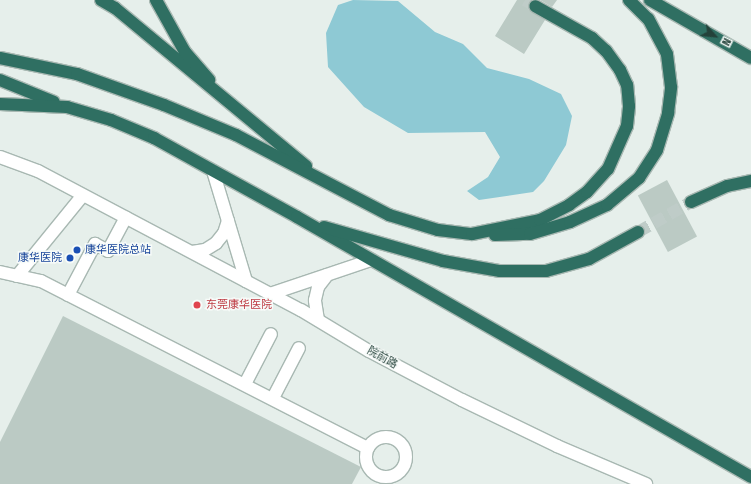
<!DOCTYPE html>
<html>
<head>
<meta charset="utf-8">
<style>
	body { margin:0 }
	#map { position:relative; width:751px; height:484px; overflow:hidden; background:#e6efeb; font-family:"Fira Sans Condensed","Noto Sans SC",sans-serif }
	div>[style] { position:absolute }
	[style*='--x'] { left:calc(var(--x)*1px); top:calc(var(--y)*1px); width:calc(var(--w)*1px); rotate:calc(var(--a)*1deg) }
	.water>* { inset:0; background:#8ec9d4 }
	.building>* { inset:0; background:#bbcac4; transform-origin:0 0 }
	.highway-tunnel>* { height:12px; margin-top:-6px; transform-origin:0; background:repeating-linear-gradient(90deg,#bfccc8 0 12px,transparent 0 18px) }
	.roads { filter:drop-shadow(1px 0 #a8b8b2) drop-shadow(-1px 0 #a8b8b2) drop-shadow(0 1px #a8b8b2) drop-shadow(0 -1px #a8b8b2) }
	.minor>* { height:12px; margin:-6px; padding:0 6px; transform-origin:6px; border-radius:6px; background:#fff }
	.minor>.ring { margin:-6px; padding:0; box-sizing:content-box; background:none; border:12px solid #fff; border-radius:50% }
	.highway>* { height:12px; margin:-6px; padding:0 6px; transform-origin:6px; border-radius:6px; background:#2f6f62 }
	.dots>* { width:11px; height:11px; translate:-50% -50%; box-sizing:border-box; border:2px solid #f7fbf9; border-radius:50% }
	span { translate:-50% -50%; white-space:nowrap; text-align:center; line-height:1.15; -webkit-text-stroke:3px #f7fbf9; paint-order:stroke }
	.transit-label { font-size:11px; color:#164399 }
	.left { translate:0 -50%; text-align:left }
	.right { translate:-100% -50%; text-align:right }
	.health-label { font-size:11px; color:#be3a42 }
	.street-label { font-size:11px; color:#24423a }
	.north { position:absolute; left:695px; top:16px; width:40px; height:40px; -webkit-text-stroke:3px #f7fbf9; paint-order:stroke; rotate:117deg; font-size:11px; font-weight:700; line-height:16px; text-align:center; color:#24423a }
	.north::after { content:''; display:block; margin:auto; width:14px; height:18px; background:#24423a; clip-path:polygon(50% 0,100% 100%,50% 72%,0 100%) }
</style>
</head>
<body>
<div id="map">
	<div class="water">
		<i style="clip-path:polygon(353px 0,398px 1px,435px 32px,463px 44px,487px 68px,529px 79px,561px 94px,572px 116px,566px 145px,544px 181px,533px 192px,479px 200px,467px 191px,488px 177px,500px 157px,485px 132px,408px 133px,364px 107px,328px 67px,326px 33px,338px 5px)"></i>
	</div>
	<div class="building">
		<i style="clip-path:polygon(517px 0,531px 0,528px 6px,529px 10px,545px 20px,524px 54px,495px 36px)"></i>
		<i style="clip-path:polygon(540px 0,557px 0,552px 7px)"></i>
		<i style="left:667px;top:180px;width:64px;height:33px;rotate:62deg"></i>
		<i style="clip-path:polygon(63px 316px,361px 467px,352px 484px,0 484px,0 442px)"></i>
	</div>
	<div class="highway-tunnel">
		<i style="--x:525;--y:0;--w:12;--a:31"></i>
		<i style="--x:638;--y:232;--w:61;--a:-29.5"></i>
	</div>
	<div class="roads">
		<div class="minor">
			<i style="--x:0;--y:157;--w:40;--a:20.2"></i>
			<i style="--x:38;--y:171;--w:297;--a:27.9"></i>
			<i style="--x:301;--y:310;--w:79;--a:31.1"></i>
			<i style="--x:369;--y:351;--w:105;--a:27.8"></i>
			<i style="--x:462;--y:400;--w:106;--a:25.8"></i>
			<i style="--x:557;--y:446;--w:97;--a:23.1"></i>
			<i style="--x:213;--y:171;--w:115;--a:73.3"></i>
			<i style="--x:192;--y:252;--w:13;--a:-9"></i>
			<i style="--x:205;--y:250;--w:13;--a:-32"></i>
			<i style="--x:216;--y:243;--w:13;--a:-51"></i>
			<i style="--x:224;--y:233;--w:13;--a:-72"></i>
			<i style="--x:0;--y:272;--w:42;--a:12.4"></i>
			<i style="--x:41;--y:281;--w:367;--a:27.1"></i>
			<i style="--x:17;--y:276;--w:104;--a:-50.8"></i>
			<i style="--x:270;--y:294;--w:107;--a:-18.6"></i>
			<i style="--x:68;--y:295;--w:58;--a:-62.1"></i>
			<i style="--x:95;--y:244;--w:15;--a:28"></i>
			<i style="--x:108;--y:251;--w:38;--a:-62"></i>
			<i style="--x:318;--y:320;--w:20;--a:-99"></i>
			<i style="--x:315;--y:300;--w:13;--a:-77"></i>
			<i style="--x:318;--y:287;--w:15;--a:-53"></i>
			<i style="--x:245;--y:384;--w:56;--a:-62.5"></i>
			<i style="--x:273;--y:398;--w:56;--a:-62.5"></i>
			<i class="ring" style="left:366px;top:437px;width:28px;height:28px"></i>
		</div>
		<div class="highway">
			<i style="--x:101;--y:0;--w:16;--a:30"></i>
			<i style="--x:115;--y:8;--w:248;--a:39.6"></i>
			<i style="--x:156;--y:0;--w:60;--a:60.9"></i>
			<i style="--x:185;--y:52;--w:37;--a:49"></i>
			<i style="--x:650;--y:0;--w:116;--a:29.9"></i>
			<i style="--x:0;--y:58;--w:79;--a:11.7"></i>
			<i style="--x:77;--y:74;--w:92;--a:19.6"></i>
			<i style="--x:164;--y:105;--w:78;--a:22.6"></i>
			<i style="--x:236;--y:135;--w:173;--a:27.6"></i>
			<i style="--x:389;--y:215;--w:51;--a:17"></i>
			<i style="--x:438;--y:230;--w:34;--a:7"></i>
			<i style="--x:472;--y:234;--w:69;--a:-11.6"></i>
			<i style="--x:540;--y:220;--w:33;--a:-27"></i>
			<i style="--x:569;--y:205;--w:22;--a:-36"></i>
			<i style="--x:587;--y:192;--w:31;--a:-48"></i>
			<i style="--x:608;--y:169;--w:47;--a:-66.2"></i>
			<i style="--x:627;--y:126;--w:20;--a:-84"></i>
			<i style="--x:629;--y:106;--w:21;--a:-95"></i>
			<i style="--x:627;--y:85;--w:17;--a:-115"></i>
			<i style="--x:620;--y:70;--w:24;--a:-126"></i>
			<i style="--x:606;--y:51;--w:19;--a:-137"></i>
			<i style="--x:592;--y:38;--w:65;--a:-150.7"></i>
			<i style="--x:0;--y:80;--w:58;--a:22.2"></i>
			<i style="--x:0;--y:104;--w:67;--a:2.6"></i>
			<i style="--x:67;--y:107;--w:46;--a:16.5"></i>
			<i style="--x:111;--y:120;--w:47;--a:22.7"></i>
			<i style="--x:154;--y:138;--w:163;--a:28.9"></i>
			<i style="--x:297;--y:217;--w:523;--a:29.8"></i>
			<i style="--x:691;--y:202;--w:39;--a:-24"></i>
			<i style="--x:727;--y:186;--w:25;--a:-12"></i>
			<i style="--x:324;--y:227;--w:124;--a:15.9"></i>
			<i style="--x:443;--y:261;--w:58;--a:10"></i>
			<i style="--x:500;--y:271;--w:46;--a:0"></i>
			<i style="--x:546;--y:271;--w:45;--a:-15.6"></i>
			<i style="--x:589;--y:259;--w:56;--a:-28.9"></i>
			<i style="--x:495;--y:235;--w:35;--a:-2"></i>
			<i style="--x:530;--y:234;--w:42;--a:-16.7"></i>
			<i style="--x:570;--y:222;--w:41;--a:-24.7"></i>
			<i style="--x:607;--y:205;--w:42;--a:-40.2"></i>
			<i style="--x:639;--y:178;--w:33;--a:-57"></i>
			<i style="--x:657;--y:150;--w:39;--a:-73"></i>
			<i style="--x:668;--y:113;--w:26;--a:-83"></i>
			<i style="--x:671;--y:87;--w:33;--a:-97"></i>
			<i style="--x:667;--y:54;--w:40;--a:-118"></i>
			<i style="--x:648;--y:19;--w:27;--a:-135"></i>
		</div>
	</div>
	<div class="dots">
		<i style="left:77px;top:250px;background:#1a4fb4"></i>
		<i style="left:70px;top:258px;background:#1a4fb4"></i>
		<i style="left:197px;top:305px;background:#e0444e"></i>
	</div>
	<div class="transit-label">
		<span class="left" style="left:85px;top:250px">康华医院总站</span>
		<span class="right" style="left:62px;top:258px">康华医院</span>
	</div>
	<div class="health-label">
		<span class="left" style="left:206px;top:305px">东莞康华医院</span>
	</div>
	<div class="street-label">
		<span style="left:382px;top:358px;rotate:29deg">院前路</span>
	</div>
	<div class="north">N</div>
</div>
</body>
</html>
